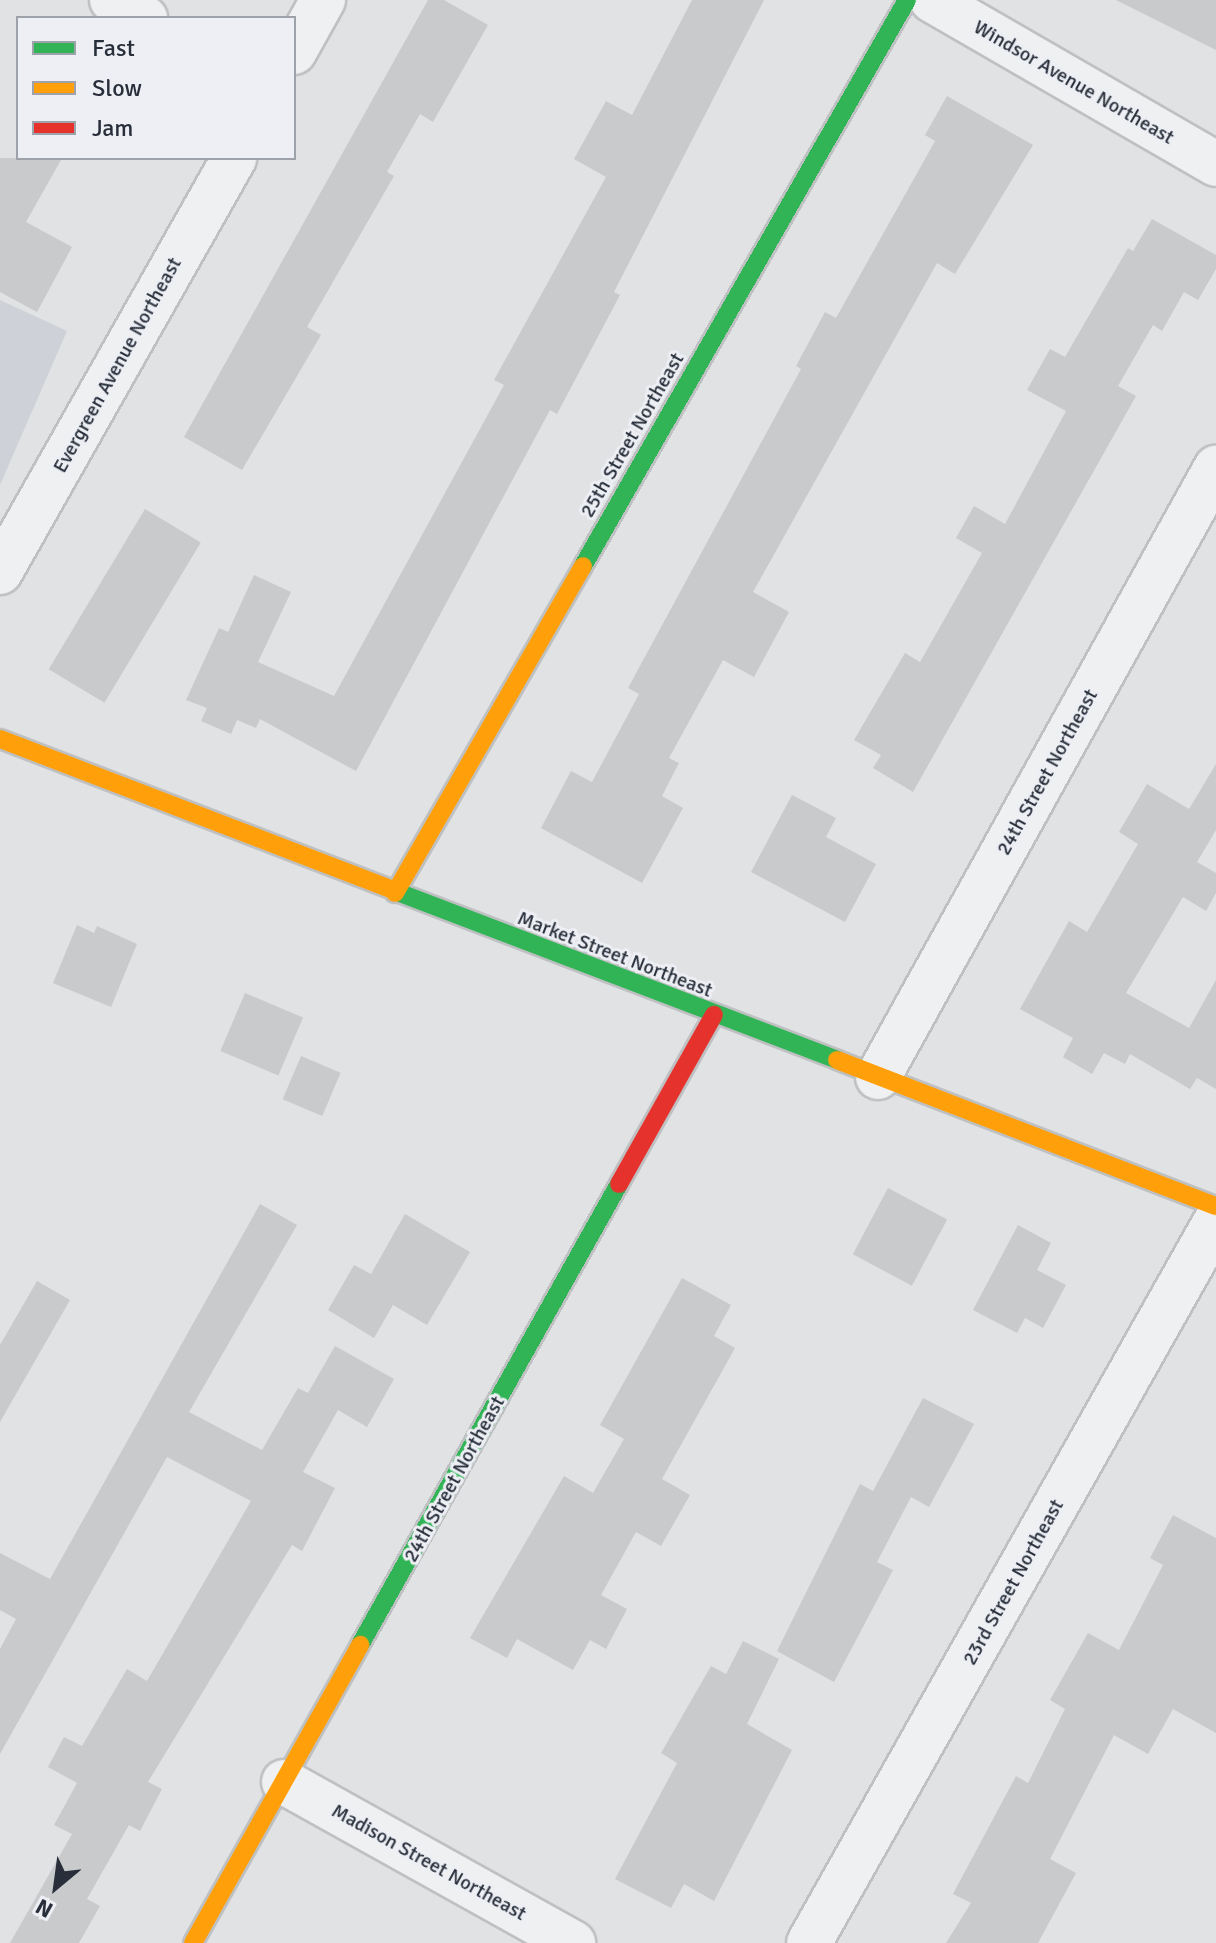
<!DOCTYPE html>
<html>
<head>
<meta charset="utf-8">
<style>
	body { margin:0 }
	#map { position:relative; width:1216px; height:1943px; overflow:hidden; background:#e0e2e4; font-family:Signika,sans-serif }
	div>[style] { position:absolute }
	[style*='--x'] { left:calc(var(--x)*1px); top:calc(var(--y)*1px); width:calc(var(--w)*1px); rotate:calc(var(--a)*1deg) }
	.built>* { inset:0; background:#ced1d7 }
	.building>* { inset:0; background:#c8cacc; transform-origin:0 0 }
	.roads { filter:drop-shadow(2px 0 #bec0c2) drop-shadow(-2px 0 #bec0c2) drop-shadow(0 2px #bec0c2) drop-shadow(0 -2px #bec0c2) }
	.street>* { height:44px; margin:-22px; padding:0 22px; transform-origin:22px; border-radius:22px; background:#eff0f1 }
	.fast>* { height:18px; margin:-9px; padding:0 9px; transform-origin:9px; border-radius:9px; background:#30b455 }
	.slow>* { height:18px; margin:-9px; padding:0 9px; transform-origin:9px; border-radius:9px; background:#ff9f0a }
	.jam>* { height:18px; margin:-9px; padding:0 9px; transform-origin:9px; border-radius:9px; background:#e5322d }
	span { translate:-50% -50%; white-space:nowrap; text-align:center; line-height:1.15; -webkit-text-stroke:6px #edeff4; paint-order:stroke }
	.street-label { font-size:20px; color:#282f3b }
	.legend { position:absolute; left:16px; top:16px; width:280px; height:144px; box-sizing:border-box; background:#edeff4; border:2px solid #9ea2aa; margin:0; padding:10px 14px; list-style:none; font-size:24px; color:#282f3b }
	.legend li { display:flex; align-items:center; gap:16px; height:40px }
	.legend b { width:40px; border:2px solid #9ea2aa }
	.north { position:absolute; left:16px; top:1847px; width:80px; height:80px; -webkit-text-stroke:6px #edeff4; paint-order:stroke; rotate:209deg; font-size:22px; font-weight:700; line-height:32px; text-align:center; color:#282f3b }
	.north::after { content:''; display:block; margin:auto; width:28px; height:36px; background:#282f3b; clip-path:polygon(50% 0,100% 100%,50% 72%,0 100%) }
</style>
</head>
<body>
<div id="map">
	<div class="built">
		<i style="clip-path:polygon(0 300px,67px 331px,0 485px)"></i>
	</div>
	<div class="building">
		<i style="clip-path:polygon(428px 0,444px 0,488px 25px,433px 122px,420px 114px,387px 172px,394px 176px,307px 327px,321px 335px,242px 470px,184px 437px)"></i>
		<i style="clip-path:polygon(692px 0,764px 0,614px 292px,620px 295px,557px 414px,550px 410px,356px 771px,260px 719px,256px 728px,237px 720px,231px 734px,201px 721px,207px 708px,186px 700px,219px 628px,228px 632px,254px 575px,291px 592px,258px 662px,334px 696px,504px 385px,494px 380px,606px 177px,574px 159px,606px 101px,632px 115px)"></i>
		<i style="clip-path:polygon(1116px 0,1216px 0,1216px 50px)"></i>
		<i style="clip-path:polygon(947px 96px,1033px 145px,955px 274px,937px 263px,753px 592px,789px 612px,754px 677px,723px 660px,669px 758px,679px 763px,662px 796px,683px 808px,642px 883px,541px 828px,571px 771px,592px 782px,639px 694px,628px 688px,801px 369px,796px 366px,825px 312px,836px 318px,935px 141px,925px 135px)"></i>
		<i style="clip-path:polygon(0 158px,62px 158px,26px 222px,72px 247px,37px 312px,0 292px)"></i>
		<i style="clip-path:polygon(1152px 219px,1216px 255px,1216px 269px,1198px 300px,1184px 292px,1162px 331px,1153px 325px,1118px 386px,1136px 396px,913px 792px,873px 768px,881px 755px,854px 740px,905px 653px,920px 662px,982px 553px,956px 538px,974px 506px,1005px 524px,1066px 411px,1027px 390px,1050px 349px,1065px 357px,1128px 248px,1133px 251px)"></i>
		<i style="left:145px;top:509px;width:65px;height:187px;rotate:31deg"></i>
		<i style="clip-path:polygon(1216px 764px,1216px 830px,1197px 862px,1216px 873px,1216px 893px,1206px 911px,1183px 897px,1126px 993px,1189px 1028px,1216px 980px,1216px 1089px,1197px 1078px,1190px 1089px,1130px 1054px,1125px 1064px,1104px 1053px,1092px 1074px,1063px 1057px,1073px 1038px,1020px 1009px,1069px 921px,1087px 932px,1138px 844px,1119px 832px,1147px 784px,1189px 809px)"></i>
		<i style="clip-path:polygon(792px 795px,836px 818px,826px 837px,876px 864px,845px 922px,751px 872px)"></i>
		<i style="clip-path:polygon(77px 925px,94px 933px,97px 926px,137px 944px,111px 1007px,53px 983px)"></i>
		<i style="left:245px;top:993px;width:63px;height:63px;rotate:23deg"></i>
		<i style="left:301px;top:1056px;width:43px;height:47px;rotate:23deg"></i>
		<i style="left:888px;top:1188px;width:67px;height:75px;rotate:28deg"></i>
		<i style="clip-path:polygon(260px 1204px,297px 1225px,189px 1412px,262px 1450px,298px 1388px,308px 1393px,335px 1346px,394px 1379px,367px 1427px,338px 1410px,303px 1472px,335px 1488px,302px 1551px,292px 1545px,148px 1782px,162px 1789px,140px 1831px,129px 1825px,87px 1899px,100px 1906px,79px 1943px,10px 1943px,72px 1834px,54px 1825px,77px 1783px,48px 1767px,64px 1737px,82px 1746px,127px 1669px,147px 1681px,251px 1501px,167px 1457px,0 1754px,0 1649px,16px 1619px,0 1610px,0 1553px,50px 1579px)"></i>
		<i style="clip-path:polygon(405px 1214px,470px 1252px,427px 1325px,393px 1305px,374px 1338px,328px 1310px,354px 1265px,371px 1274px)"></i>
		<i style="clip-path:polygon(1018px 1225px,1051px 1243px,1037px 1270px,1066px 1285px,1043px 1328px,1025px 1318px,1017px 1333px,973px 1310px)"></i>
		<i style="clip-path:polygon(682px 1278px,731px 1305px,714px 1336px,735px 1348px,662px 1479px,690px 1495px,661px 1546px,636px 1532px,601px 1595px,627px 1609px,606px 1649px,590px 1640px,573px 1670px,517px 1639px,507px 1658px,470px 1638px,564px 1476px,593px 1493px,624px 1439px,600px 1425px)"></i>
		<i style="clip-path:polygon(37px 1281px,70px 1300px,0 1422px,0 1345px)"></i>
		<i style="clip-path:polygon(923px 1398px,974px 1424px,929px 1507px,911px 1497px,877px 1562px,893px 1570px,834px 1682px,777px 1651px,860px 1484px,873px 1491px)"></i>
		<i style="clip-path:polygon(1173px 1515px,1216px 1538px,1216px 1733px,1173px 1709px,1148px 1754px,1114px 1735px,1050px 1859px,1076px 1873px,1038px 1943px,946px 1943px,971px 1903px,953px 1894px,1016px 1776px,1028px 1783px,1065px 1709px,1050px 1700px,1088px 1633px,1119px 1650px,1163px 1565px,1150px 1558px)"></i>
		<i style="clip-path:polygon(743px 1641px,779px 1659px,747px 1724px,792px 1750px,714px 1901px,684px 1884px,671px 1908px,615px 1879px,677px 1763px,661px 1753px,711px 1666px,726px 1674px)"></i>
	</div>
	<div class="roads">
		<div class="street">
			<i style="--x:112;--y:0;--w:38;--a:29"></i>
			<i style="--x:932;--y:0;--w:328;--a:30"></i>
			<i style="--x:294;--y:52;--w:60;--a:-60.9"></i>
			<i style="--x:0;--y:572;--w:476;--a:-60.5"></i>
			<i style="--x:878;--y:1077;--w:697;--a:-60.97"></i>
			<i style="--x:284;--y:1782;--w:331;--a:29.1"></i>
			<i style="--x:809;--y:1943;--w:829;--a:-60.59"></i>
		</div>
		<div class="fast">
			<i style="--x:583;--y:566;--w:652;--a:-60.21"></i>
			<i style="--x:395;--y:891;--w:473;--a:20.9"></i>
			<i style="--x:360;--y:1645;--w:529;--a:-60.67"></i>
		</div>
		<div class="slow">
			<i style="--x:0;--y:739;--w:423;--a:21"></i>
			<i style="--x:395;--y:893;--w:377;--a:-60.1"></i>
			<i style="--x:837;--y:1060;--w:406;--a:21.1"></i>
			<i style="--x:193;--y:1943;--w:342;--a:-60.7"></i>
		</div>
		<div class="jam">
			<i style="--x:619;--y:1184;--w:194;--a:-60.7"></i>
		</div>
	</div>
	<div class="street-label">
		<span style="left:1074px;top:82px;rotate:30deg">Windsor Avenue Northeast</span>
		<span style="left:117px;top:365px;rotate:-61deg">Evergreen Avenue Northeast</span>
		<span style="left:632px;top:435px;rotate:-60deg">25th Street Northeast</span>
		<span style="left:1047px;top:772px;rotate:-61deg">24th Street Northeast</span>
		<span style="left:615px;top:954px;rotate:21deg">Market Street Northeast</span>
		<span style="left:454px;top:1479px;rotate:-61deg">24th Street Northeast</span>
		<span style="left:1013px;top:1582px;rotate:-61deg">23rd Street Northeast</span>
		<span style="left:429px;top:1862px;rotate:29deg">Madison Street Northeast</span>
	</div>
	<ul class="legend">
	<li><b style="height:10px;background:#30b455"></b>Fast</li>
	<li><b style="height:10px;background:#ff9f0a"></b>Slow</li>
	<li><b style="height:10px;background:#e5322d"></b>Jam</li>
	</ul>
	<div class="north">N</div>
</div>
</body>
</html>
